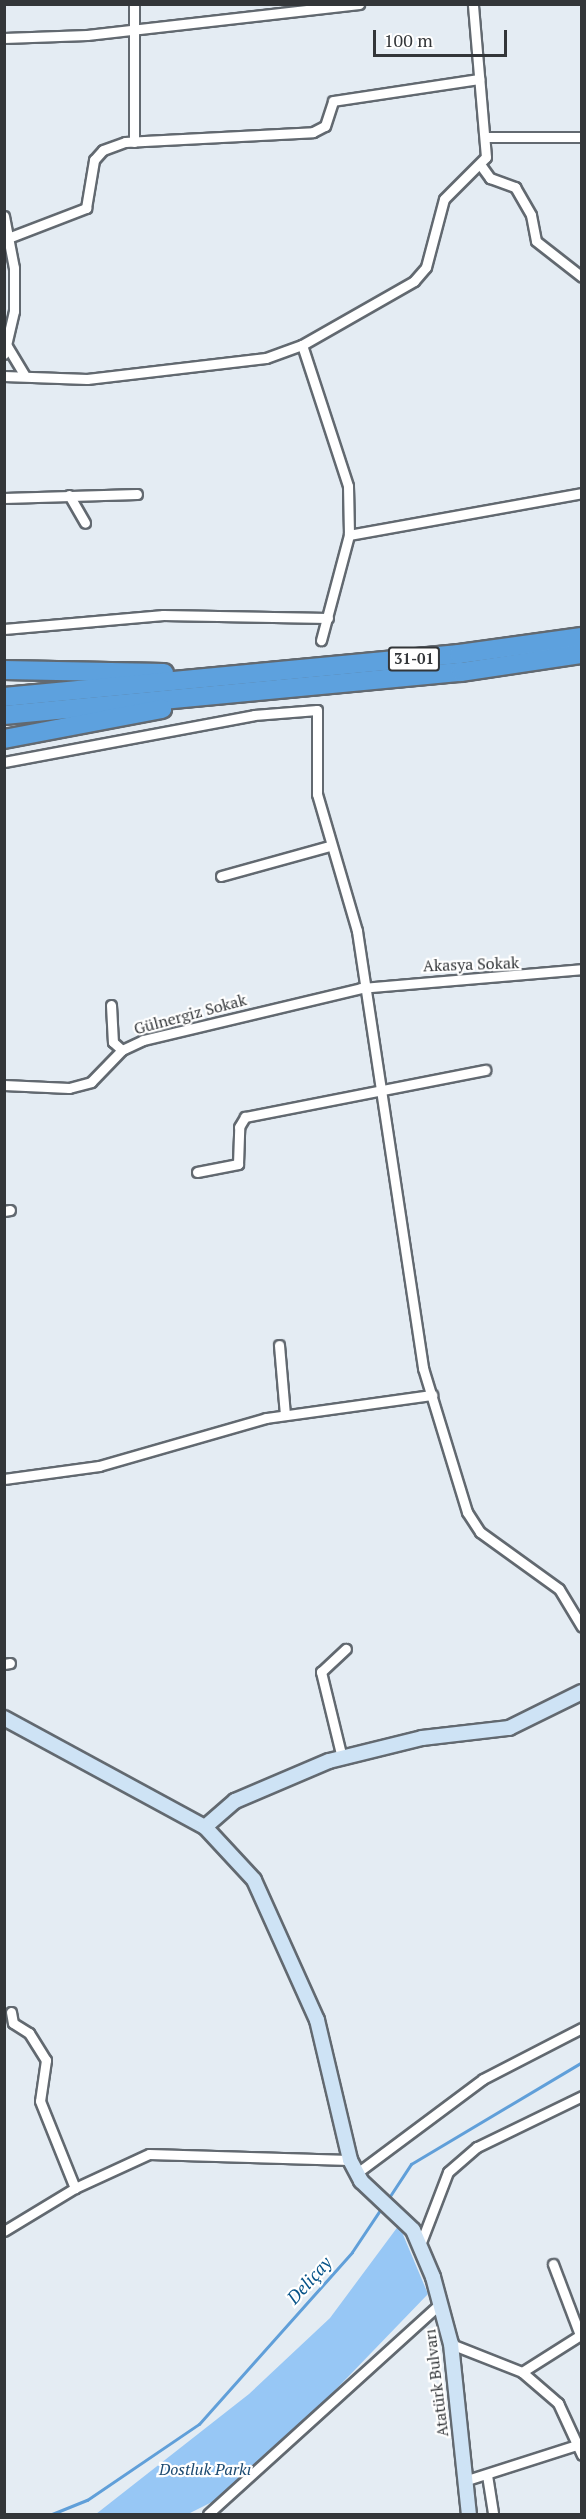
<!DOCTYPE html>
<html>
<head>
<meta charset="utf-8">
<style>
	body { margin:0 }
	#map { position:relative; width:586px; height:2519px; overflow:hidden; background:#e4ecf3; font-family:"PT Serif",serif }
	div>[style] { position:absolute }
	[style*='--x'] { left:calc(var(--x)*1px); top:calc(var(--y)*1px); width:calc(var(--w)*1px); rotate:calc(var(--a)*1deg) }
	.green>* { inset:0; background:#97c7f5 }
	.stream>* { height:3px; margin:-1.5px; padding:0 1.5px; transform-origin:1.5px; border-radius:1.5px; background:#609fd9 }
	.roads { filter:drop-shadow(2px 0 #626970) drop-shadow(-2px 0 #626970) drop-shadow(0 2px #626970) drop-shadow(0 -2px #626970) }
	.street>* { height:9px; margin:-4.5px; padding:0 4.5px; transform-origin:4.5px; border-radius:4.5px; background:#fff }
	.secondary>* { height:14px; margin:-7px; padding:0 7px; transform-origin:7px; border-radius:7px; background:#cee3f5 }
	.highway>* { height:18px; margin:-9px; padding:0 9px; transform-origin:9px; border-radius:9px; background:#5da1de }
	span { translate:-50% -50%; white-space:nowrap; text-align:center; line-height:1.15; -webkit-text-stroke:4.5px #fff; paint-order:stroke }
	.shield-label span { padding:2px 4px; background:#fff; border:2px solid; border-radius:4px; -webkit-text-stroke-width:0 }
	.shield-label { font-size:15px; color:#333639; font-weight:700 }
	.street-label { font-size:16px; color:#333639 }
	.park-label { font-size:16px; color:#1c4a71; font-style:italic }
	.water-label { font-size:18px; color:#085489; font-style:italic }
	.frame { position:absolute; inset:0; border:6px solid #333639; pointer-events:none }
	.scale { position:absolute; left:373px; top:30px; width:134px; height:27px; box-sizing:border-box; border:3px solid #333639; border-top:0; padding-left:8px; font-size:18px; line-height:21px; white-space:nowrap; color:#333639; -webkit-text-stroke:4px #fff; paint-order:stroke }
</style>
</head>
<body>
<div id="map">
	<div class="green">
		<i style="clip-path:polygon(399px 2225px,428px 2294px,317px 2409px,224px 2496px,188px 2514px,96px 2514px,249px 2394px,330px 2318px)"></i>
	</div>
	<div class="stream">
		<i style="--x:388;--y:2199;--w:42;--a:-56.7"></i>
		<i style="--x:411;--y:2164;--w:199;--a:-30.8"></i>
		<i style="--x:52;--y:2514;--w:38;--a:-22"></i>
		<i style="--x:87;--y:2500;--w:135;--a:-34.2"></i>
		<i style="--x:199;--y:2424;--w:230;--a:-48.3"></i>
		<i style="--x:352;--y:2252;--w:54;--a:-56.3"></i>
	</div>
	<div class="roads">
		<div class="street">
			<i style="--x:4;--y:38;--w:83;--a:-2.1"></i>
			<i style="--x:87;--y:35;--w:274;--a:-6.5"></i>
			<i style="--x:486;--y:137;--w:96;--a:0"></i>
			<i style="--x:134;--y:142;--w:138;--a:-90"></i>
			<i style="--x:482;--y:167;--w:14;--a:54"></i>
			<i style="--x:490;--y:178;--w:27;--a:20"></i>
			<i style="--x:515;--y:187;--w:32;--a:60"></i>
			<i style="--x:531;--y:215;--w:26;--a:79"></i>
			<i style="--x:536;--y:241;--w:58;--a:38"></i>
			<i style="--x:4;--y:216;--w:53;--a:79.1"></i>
			<i style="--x:14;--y:268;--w:43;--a:90"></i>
			<i style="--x:14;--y:311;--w:44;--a:103.1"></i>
			<i style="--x:8;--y:238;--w:84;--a:-21"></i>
			<i style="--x:86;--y:208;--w:49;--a:-80.5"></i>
			<i style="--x:94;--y:160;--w:13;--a:-48"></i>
			<i style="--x:103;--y:150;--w:23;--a:-20"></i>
			<i style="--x:125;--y:142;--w:188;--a:-3"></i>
			<i style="--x:313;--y:132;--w:13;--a:-27"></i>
			<i style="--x:325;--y:126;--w:26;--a:-72"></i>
			<i style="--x:333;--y:101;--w:148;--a:-8.6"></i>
			<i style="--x:302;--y:345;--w:148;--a:71.9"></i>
			<i style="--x:348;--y:486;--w:49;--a:88.8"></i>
			<i style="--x:349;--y:535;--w:109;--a:104.9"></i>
			<i style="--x:7;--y:346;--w:35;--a:59"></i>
			<i style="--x:4;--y:376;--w:83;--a:2.1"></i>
			<i style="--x:87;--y:379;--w:180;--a:-6.7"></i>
			<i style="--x:266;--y:358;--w:38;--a:-20"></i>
			<i style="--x:302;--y:345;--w:129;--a:-29.7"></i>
			<i style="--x:414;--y:281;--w:18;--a:-49"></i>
			<i style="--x:426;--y:267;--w:70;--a:-75.2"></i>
			<i style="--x:444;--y:199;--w:59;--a:-45"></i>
			<i style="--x:486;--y:157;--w:154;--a:-94.9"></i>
			<i style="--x:69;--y:495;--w:32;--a:60"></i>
			<i style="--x:4;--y:498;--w:133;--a:-1.7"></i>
			<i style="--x:349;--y:535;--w:237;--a:-10.2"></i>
			<i style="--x:4;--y:629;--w:160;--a:-5"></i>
			<i style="--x:163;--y:615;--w:165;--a:1"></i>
			<i style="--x:4;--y:762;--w:254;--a:-10.6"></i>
			<i style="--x:254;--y:715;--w:63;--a:-4.5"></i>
			<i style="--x:317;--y:710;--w:84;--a:90"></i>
			<i style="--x:317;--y:794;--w:143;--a:73.7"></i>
			<i style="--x:357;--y:931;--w:442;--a:81.4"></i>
			<i style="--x:423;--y:1368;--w:151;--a:73"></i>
			<i style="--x:467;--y:1512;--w:24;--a:57"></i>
			<i style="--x:480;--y:1532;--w:97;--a:35.8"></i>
			<i style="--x:559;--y:1589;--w:44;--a:58.8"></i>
			<i style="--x:221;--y:876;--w:112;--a:-15.5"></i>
			<i style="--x:111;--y:1005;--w:37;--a:87"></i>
			<i style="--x:113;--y:1042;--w:12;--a:42"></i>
			<i style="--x:4;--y:1085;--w:65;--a:2.6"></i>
			<i style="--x:69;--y:1088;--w:23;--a:-15"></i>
			<i style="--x:91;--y:1082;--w:45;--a:-45.9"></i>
			<i style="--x:122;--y:1050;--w:23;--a:-25"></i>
			<i style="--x:143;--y:1040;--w:224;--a:-13.4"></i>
			<i style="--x:361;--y:988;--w:222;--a:-4.9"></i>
			<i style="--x:197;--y:1172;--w:42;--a:-11"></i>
			<i style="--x:238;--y:1164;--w:37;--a:-88"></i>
			<i style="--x:239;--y:1127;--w:12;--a:-59"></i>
			<i style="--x:245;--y:1117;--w:245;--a:-11.1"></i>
			<i style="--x:4;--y:1211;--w:6;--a:-9"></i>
			<i style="--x:279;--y:1345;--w:70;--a:85.1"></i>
			<i style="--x:4;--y:1479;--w:96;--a:-7.8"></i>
			<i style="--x:99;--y:1466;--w:174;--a:-16"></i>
			<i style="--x:266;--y:1418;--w:168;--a:-7.9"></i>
			<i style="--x:4;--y:1664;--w:6;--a:-9"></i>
			<i style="--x:342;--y:1758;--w:89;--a:-103.7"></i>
			<i style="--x:321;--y:1672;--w:34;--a:-43"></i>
			<i style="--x:11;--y:2012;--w:11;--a:80"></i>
			<i style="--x:13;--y:2023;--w:19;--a:32"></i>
			<i style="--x:29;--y:2033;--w:32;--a:58"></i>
			<i style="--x:46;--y:2060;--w:41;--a:98.3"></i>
			<i style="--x:40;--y:2101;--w:94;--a:68.1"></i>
			<i style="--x:357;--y:2173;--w:157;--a:-36.7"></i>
			<i style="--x:483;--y:2079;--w:111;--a:-27.3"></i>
			<i style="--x:4;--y:2231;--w:83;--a:-31.2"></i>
			<i style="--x:75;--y:2188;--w:81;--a:-24.7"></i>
			<i style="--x:149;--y:2154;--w:201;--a:1.7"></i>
			<i style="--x:420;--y:2245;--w:78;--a:-69"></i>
			<i style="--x:448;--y:2172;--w:38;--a:-41"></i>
			<i style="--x:477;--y:2147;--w:117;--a:-25.9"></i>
			<i style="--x:553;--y:2264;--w:76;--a:69.2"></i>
			<i style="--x:451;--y:2344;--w:76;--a:21.5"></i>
			<i style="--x:522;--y:2372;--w:48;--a:40.7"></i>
			<i style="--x:558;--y:2403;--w:57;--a:65.2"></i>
			<i style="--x:522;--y:2372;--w:71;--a:-32.3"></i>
			<i style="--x:487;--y:2475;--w:39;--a:81"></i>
			<i style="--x:464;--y:2481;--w:119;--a:-17.7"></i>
			<i style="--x:208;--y:2514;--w:314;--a:-42.2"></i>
		</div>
		<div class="secondary">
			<i style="--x:4;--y:1718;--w:229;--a:28.5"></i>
			<i style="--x:205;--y:1827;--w:72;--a:47.2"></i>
			<i style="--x:254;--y:1880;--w:154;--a:65.8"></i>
			<i style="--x:317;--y:2020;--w:144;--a:76.7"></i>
			<i style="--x:350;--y:2160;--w:24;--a:62"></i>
			<i style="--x:361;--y:2181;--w:71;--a:43.3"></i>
			<i style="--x:413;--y:2230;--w:51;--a:66.9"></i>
			<i style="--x:433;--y:2277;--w:69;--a:75"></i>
			<i style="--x:451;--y:2344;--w:171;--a:84"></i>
			<i style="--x:205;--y:1827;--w:40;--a:-41"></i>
			<i style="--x:235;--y:1801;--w:102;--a:-23.1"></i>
			<i style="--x:329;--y:1761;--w:96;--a:-13.9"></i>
			<i style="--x:422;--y:1738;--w:88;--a:-6.6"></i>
			<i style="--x:509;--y:1728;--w:81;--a:-26.3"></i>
		</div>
		<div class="highway">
			<i style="--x:4;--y:670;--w:160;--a:1.1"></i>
			<i style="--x:4;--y:697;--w:457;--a:-5.4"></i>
			<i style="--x:459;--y:654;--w:124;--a:-7.9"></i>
			<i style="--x:4;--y:715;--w:459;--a:-5.4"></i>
			<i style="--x:461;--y:672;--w:122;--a:-8.5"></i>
			<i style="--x:4;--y:739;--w:161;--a:-10.8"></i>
		</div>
	</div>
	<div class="shield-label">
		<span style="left:414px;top:659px">31-01</span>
	</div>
	<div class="street-label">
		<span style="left:471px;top:964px;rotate:-2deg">Akasya Sokak</span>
		<span style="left:190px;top:1014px;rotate:-15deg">Gülnergiz Sokak</span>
		<span style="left:436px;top:2383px;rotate:-97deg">Atatürk Bulvarı</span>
	</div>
	<div class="park-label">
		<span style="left:205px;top:2469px">Dostluk Parkı</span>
	</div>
	<div class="water-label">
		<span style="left:309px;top:2280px;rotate:-48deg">Deliçay</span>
	</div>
	<div class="frame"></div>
	<div class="scale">100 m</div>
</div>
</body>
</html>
